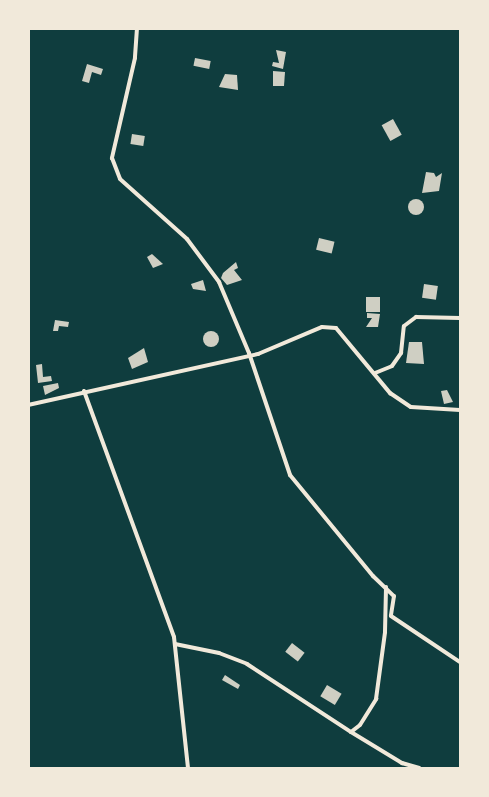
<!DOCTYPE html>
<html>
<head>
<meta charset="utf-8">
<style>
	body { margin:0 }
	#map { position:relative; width:489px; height:797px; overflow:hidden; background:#0f3d3e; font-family:"Fira Sans",sans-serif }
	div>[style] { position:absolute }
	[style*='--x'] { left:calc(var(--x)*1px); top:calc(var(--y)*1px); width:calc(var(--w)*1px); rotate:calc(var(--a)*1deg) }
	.building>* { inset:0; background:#cfcfc3; transform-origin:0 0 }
	.round { border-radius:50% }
	.minor>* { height:4px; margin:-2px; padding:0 2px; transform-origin:2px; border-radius:2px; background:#f1e9da }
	span { translate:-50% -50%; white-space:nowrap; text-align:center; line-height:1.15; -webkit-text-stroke:5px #f1e9da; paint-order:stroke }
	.frame { position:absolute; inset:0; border:30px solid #f1e9da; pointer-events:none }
</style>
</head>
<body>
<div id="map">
	<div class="building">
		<i style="clip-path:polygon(276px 50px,286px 52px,283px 69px,272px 66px,273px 62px,279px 63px)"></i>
		<i style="left:195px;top:58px;width:16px;height:8px;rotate:11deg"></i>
		<i style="clip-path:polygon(87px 64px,103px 69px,101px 75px,92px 72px,89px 83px,82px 81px)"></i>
		<i style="clip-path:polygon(273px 71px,285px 72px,284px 86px,273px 86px)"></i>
		<i style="clip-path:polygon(225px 74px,237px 75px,238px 90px,219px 87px)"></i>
		<i style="left:393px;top:119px;width:18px;height:13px;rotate:61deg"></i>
		<i style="left:132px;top:134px;width:13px;height:10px;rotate:9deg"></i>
		<i style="clip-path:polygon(426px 172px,434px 173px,436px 177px,442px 173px,439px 191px,422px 193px)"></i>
		<i class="round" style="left:408px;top:199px;width:16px;height:16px"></i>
		<i style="left:319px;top:238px;width:16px;height:12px;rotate:14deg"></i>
		<i style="clip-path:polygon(152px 254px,163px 264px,153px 268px,147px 257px)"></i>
		<i style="clip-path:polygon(236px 262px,238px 268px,234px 270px,242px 280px,227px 285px,221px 278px,223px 273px)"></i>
		<i style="clip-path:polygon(203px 280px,206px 291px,193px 289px,191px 284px)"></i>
		<i style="left:424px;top:284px;width:14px;height:14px;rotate:8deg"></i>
		<i style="left:366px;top:297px;width:14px;height:15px"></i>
		<i style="clip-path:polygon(367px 313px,380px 314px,378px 327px,366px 327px,372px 318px,367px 318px)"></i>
		<i style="clip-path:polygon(55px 320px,69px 322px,68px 327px,59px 326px,58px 331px,53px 331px)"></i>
		<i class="round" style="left:203px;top:331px;width:16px;height:16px"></i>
		<i style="clip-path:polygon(409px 342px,422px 342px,424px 364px,406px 363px)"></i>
		<i style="clip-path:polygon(144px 348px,148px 362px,132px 369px,128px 358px)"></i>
		<i style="clip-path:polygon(42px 364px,43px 377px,51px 376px,52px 381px,38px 383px,36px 365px)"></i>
		<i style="clip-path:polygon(58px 383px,59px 388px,45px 395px,43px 386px)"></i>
		<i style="clip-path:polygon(447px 390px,453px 402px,444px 404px,441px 391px)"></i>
		<i style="left:292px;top:643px;width:16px;height:11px;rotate:38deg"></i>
		<i style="clip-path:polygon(225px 675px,240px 685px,238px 689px,222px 680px)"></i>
		<i style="left:327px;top:685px;width:17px;height:13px;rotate:31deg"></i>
	</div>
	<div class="minor">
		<i style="--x:137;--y:28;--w:30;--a:94"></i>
		<i style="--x:135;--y:58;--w:103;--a:103"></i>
		<i style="--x:112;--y:158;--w:22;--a:69"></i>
		<i style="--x:120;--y:179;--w:90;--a:41.8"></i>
		<i style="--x:187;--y:239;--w:54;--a:53.3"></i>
		<i style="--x:219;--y:282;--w:77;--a:67.1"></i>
		<i style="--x:249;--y:353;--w:129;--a:71.4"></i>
		<i style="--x:290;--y:475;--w:131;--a:50.6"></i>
		<i style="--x:373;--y:576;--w:29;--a:44"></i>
		<i style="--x:394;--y:596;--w:20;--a:99"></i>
		<i style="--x:391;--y:616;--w:83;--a:33.7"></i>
		<i style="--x:375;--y:373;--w:18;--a:-22"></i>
		<i style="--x:392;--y:366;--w:16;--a:-55"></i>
		<i style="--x:401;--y:353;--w:27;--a:-84"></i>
		<i style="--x:404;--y:326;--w:15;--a:-37"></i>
		<i style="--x:416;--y:317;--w:44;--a:1.3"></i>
		<i style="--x:84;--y:391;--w:262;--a:69.9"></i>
		<i style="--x:174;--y:637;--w:132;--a:83.9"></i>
		<i style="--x:28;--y:405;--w:236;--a:-12.5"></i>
		<i style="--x:258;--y:354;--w:69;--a:-22.9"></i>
		<i style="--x:322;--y:327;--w:14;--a:4"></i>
		<i style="--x:336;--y:328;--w:85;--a:50.3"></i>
		<i style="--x:390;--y:393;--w:25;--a:34"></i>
		<i style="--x:411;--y:407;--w:49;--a:3.5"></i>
		<i style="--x:175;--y:644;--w:45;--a:11.6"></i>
		<i style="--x:219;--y:653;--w:30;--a:21"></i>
		<i style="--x:247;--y:664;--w:124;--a:33.2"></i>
		<i style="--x:351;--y:732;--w:60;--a:31.3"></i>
		<i style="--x:402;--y:763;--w:18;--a:16"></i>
		<i style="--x:351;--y:732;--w:11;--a:-38"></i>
		<i style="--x:360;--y:725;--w:31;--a:-58"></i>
		<i style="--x:376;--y:699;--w:68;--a:-82.3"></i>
		<i style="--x:385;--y:632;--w:45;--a:-88.7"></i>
	</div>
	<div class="frame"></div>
</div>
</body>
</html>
